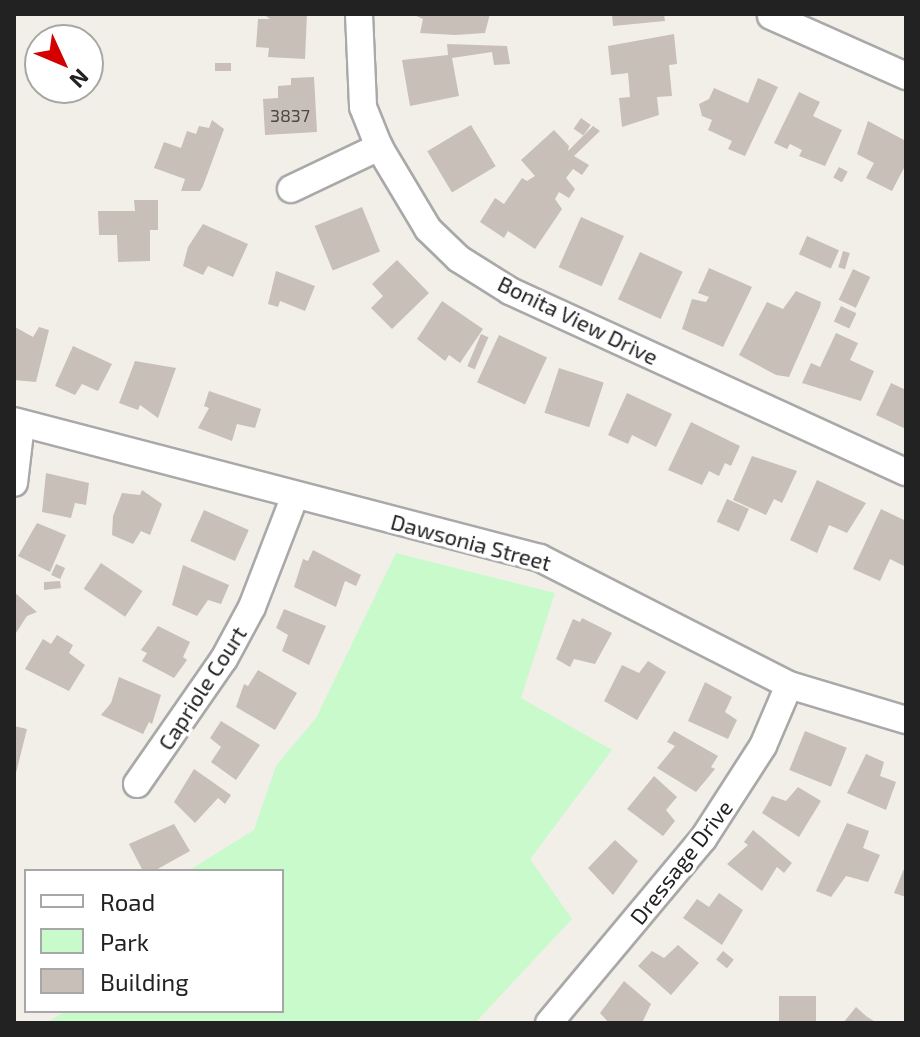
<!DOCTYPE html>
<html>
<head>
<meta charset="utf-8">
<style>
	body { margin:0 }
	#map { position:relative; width:920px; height:1037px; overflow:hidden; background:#f2efe9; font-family:"Exo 2",sans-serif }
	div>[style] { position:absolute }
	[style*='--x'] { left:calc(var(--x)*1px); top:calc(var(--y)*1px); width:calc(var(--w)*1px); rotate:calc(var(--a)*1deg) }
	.park>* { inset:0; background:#c8facc }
	.building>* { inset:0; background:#c7bfb8; transform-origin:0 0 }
	.roads { filter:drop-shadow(2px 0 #a9a9a9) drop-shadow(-2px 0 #a9a9a9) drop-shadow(0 2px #a9a9a9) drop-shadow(0 -2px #a9a9a9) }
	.minor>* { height:26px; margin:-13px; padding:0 13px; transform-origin:13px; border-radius:13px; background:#fff }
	span { translate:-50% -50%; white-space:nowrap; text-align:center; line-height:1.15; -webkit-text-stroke:7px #fff; paint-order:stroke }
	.number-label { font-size:18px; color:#4b4948 }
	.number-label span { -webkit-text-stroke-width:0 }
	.street-label { font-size:22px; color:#222 }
	.frame { position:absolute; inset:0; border:16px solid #222; pointer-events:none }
	.legend { position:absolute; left:24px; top:869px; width:260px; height:144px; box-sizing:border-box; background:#fff; border:2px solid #a7a7a7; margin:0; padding:10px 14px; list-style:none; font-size:24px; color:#222 }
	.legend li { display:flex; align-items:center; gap:16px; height:40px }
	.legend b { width:40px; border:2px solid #a7a7a7 }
	.north { position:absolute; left:24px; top:24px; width:80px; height:80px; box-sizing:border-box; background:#fff; border:2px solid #a7a7a7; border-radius:50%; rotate:134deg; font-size:22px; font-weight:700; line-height:32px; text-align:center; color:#222 }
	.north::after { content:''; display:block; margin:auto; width:28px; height:36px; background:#d40000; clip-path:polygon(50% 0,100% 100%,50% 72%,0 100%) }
</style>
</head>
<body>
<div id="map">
	<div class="park">
		<i style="clip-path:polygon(396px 553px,555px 593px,521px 698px,612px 750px,530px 859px,572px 919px,475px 1023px,45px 1023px,67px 1011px,282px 1011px,282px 871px,188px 871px,254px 830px,276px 766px,316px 718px)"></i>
	</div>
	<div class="building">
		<i style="clip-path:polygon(263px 14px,307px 14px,305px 59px,268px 57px,269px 48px,256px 47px,258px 19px,270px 19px)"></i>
		<i style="clip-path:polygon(412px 14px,490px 14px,485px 33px,455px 35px,420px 33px,423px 19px)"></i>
		<i style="clip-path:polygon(612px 14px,664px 14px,665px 21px,613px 26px)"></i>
		<i style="clip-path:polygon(674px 34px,677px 64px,669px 65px,672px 96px,657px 97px,659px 115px,622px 127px,619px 98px,630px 97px,628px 73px,611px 75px,608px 46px)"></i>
		<i style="clip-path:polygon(447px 44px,507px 46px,510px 64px,494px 65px,492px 52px,452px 58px,459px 96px,410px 106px,402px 60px,448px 55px)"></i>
		<i style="left:231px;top:63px;width:8px;height:16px;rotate:90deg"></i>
		<i style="clip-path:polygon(314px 77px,317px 132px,265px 135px,263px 99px,278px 98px,278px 86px,291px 85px,291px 78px)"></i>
		<i style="clip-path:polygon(758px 78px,778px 87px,745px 156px,728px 149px,732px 141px,708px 130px,712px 120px,702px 116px,699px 104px,709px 99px,714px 88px,748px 103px)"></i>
		<i style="clip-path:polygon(799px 92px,820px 102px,813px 116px,842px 130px,825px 166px,799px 156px,802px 150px,790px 144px,787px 149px,774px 143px)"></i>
		<i style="left:581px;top:118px;width:12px;height:13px;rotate:35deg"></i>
		<i style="clip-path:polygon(212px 120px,224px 129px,203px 186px,200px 191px,181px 191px,185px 179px,154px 168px,164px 142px,181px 148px,187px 131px,196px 134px,199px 126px,209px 128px)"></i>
		<i style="clip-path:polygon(868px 121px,906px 141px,906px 164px,892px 191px,866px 178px,874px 163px,857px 154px)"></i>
		<i style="left:471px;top:125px;width:48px;height:51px;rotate:59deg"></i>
		<i style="clip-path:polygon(593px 126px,600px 131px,574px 156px,589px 165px,582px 175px,573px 169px,566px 178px,575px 189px,569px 198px,559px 192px,555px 199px,562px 209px,535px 249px,508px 231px,504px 238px,480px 222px,495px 198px,504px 204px,522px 178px,527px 181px,535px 176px,521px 160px,554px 130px,569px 146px,568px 151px)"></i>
		<i style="left:839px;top:167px;width:10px;height:12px;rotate:29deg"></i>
		<i style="clip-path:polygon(134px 200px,158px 200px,158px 230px,150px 230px,150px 261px,118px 262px,117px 235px,99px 235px,98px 211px,135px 211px)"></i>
		<i style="left:362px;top:207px;width:48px;height:51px;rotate:68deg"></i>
		<i style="left:581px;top:217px;width:47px;height:55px;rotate:24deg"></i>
		<i style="clip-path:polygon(203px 224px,248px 244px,233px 277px,208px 266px,203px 275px,183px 266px,188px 247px)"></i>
		<i style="left:807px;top:236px;width:35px;height:20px;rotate:24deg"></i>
		<i style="left:843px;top:251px;width:7px;height:17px;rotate:16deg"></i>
		<i style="left:640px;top:252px;width:47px;height:52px;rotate:25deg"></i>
		<i style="clip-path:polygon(397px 260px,429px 293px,392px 329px,371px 308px,383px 296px,372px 284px)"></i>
		<i style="clip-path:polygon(709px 268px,752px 287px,723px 347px,682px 329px,692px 299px,706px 302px,709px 297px,698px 293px)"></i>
		<i style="left:853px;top:269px;width:19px;height:34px;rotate:25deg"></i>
		<i style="clip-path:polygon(276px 271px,315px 286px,305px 311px,280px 301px,278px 307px,268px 304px)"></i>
		<i style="clip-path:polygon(796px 291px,821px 302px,820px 307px,789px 377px,776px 375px,739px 355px,767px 302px,783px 309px)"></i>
		<i style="clip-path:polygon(442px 301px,483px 329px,460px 363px,449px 355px,445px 361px,417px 339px)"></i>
		<i style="left:841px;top:306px;width:17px;height:17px;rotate:25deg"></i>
		<i style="clip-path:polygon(15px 327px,33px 337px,39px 327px,49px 330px,36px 382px,14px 380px)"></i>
		<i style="clip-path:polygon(836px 333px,858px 343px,850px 360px,874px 371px,861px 401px,802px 383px,811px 363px,820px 367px)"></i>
		<i style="left:481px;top:334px;width:8px;height:35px;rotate:23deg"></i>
		<i style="left:499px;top:335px;width:53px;height:52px;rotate:25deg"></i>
		<i style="clip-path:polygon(73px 346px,112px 364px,98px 391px,82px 384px,75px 395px,55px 386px)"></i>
		<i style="clip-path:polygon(135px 361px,176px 368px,158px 418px,140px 405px,138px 410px,119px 403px)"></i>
		<i style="left:559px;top:368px;width:47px;height:47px;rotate:18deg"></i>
		<i style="clip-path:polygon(891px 383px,906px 390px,906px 429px,876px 415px)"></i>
		<i style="clip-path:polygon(209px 391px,261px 409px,255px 428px,237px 424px,232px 441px,198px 428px,209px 408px,204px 406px)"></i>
		<i style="clip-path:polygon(627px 393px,672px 414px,656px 447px,632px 435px,628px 444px,608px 435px)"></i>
		<i style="clip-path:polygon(691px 422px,740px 446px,731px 466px,725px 463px,719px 476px,709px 471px,702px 485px,668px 470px)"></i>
		<i style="clip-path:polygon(752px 456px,797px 471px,782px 503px,774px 499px,766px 515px,733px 500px)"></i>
		<i style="clip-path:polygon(46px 473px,89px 483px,86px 505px,75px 503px,71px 518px,42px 512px)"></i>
		<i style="clip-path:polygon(817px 480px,866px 503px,847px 533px,829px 525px,817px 553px,790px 540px)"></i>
		<i style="clip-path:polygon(142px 490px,162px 504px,150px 535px,141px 531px,133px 544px,112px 535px,113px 516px,122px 493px,140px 495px)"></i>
		<i style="left:727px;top:499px;width:24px;height:25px;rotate:24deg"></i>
		<i style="clip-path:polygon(881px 509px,906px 521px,906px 561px,904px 566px,890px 559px,880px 581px,853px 569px)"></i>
		<i style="left:204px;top:510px;width:49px;height:34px;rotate:24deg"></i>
		<i style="clip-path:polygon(37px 523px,66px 535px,50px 572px,18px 556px)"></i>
		<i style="clip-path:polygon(313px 550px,361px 575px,356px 586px,345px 581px,336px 607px,294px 587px,303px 559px,308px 561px)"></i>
		<i style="left:101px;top:563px;width:50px;height:31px;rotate:34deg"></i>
		<i style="left:56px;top:564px;width:10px;height:12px;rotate:24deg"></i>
		<i style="clip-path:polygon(183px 565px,229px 585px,221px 604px,208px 600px,197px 616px,172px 605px)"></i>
		<i style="clip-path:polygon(60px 581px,61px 588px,44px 590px,44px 582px)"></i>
		<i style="clip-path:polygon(14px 592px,37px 612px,27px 616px,14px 636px)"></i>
		<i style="clip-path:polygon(284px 609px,326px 626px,309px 665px,282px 651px,288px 635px,276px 628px)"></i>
		<i style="clip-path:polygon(582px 618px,612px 633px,595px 664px,574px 659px,570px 667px,556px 659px,573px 619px,580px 622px)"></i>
		<i style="clip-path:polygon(158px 626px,190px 642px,183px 657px,187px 660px,174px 678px,142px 661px,147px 653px,141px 650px)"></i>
		<i style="clip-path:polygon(57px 635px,73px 645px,69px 653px,85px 665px,69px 691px,25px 669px,43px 639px,51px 644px)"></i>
		<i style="clip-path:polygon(648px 661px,666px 672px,637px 720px,604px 701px,622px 665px,639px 673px)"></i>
		<i style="clip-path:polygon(258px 670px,297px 693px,275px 730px,236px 707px,244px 684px,248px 686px)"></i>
		<i style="clip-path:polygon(119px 677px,161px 695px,152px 724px,149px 722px,143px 734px,101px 715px,111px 703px)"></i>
		<i style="clip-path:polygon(705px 682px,732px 697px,725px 712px,737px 720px,728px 739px,688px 721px)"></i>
		<i style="clip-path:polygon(221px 721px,260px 745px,236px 780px,211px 762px,221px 747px,210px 738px)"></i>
		<i style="clip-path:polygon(14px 726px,27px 729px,15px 777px,14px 777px)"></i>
		<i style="clip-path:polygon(674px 731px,718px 756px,711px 767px,715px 769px,696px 792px,657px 768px,675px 746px,667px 742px)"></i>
		<i style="left:805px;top:731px;width:45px;height:42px;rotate:22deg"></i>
		<i style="clip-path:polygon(866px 754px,884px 762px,880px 776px,896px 782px,886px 810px,847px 793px)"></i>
		<i style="clip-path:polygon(194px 769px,231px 795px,225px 804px,218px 798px,195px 823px,174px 802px)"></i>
		<i style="clip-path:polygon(654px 776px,677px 797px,666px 810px,675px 821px,663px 836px,627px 809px)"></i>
		<i style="clip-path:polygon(798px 787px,821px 801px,799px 837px,762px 813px,772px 796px,786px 801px)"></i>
		<i style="clip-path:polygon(847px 823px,869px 831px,863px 848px,880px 855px,868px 882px,846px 876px,831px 897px,816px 891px)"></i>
		<i style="clip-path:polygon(174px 824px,190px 851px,154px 871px,143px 871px,129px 844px)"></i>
		<i style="clip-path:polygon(753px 830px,792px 863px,784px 873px,777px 867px,762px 891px,727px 864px,748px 845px,744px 842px)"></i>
		<i style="clip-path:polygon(615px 840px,638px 861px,613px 895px,588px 868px)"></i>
		<i style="clip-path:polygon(906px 864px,906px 897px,894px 893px)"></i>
		<i style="clip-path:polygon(719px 893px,743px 910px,722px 945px,683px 918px,697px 899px,709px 907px)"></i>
		<i style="clip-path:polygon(678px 945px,699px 963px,671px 995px,638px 966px,652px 951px,664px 958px)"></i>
		<i style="left:723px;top:951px;width:14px;height:11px;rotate:39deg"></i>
		<i style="clip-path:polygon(624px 981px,651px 1004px,642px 1023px,609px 1023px,600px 1013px)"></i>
		<i style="left:779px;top:996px;width:37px;height:27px"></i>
		<i style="clip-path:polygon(856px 1007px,866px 1016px,877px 1023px,843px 1023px)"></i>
	</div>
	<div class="roads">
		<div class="minor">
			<i style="--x:359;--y:14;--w:93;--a:87.5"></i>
			<i style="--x:363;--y:107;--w:43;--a:68.2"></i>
			<i style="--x:379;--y:147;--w:96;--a:59.1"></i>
			<i style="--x:428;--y:229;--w:43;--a:44.1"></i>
			<i style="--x:459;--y:259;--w:60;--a:32.1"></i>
			<i style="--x:510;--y:291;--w:435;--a:24.6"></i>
			<i style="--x:771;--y:16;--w:148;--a:24"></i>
			<i style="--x:291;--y:189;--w:98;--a:-25.5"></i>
			<i style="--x:14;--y:421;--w:544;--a:14.6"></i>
			<i style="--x:540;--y:558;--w:280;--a:27"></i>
			<i style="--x:789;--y:685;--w:122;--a:16.7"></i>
			<i style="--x:14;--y:483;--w:60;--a:-83.3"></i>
			<i style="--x:137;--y:784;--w:152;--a:-55.2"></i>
			<i style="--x:224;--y:659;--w:59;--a:-61.7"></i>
			<i style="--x:252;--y:607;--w:117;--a:-68.9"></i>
			<i style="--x:549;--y:1023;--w:240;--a:-50.1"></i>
			<i style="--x:703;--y:839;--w:111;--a:-57.2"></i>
			<i style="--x:763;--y:746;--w:66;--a:-66.9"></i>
		</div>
	</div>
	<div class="number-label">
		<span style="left:290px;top:115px">3837</span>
	</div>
	<div class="street-label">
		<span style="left:578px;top:320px;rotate:26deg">Bonita View Drive</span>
		<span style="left:471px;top:542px;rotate:15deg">Dawsonia Street</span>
		<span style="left:202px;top:688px;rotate:-57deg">Capriole Court</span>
		<span style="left:681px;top:862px;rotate:-52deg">Dressage Drive</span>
	</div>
	<div class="frame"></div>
	<ul class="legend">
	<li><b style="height:10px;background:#fff"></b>Road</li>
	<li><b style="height:22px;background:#c8facc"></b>Park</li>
	<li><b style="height:22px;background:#c7bfb8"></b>Building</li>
	</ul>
	<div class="north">N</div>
</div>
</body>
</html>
